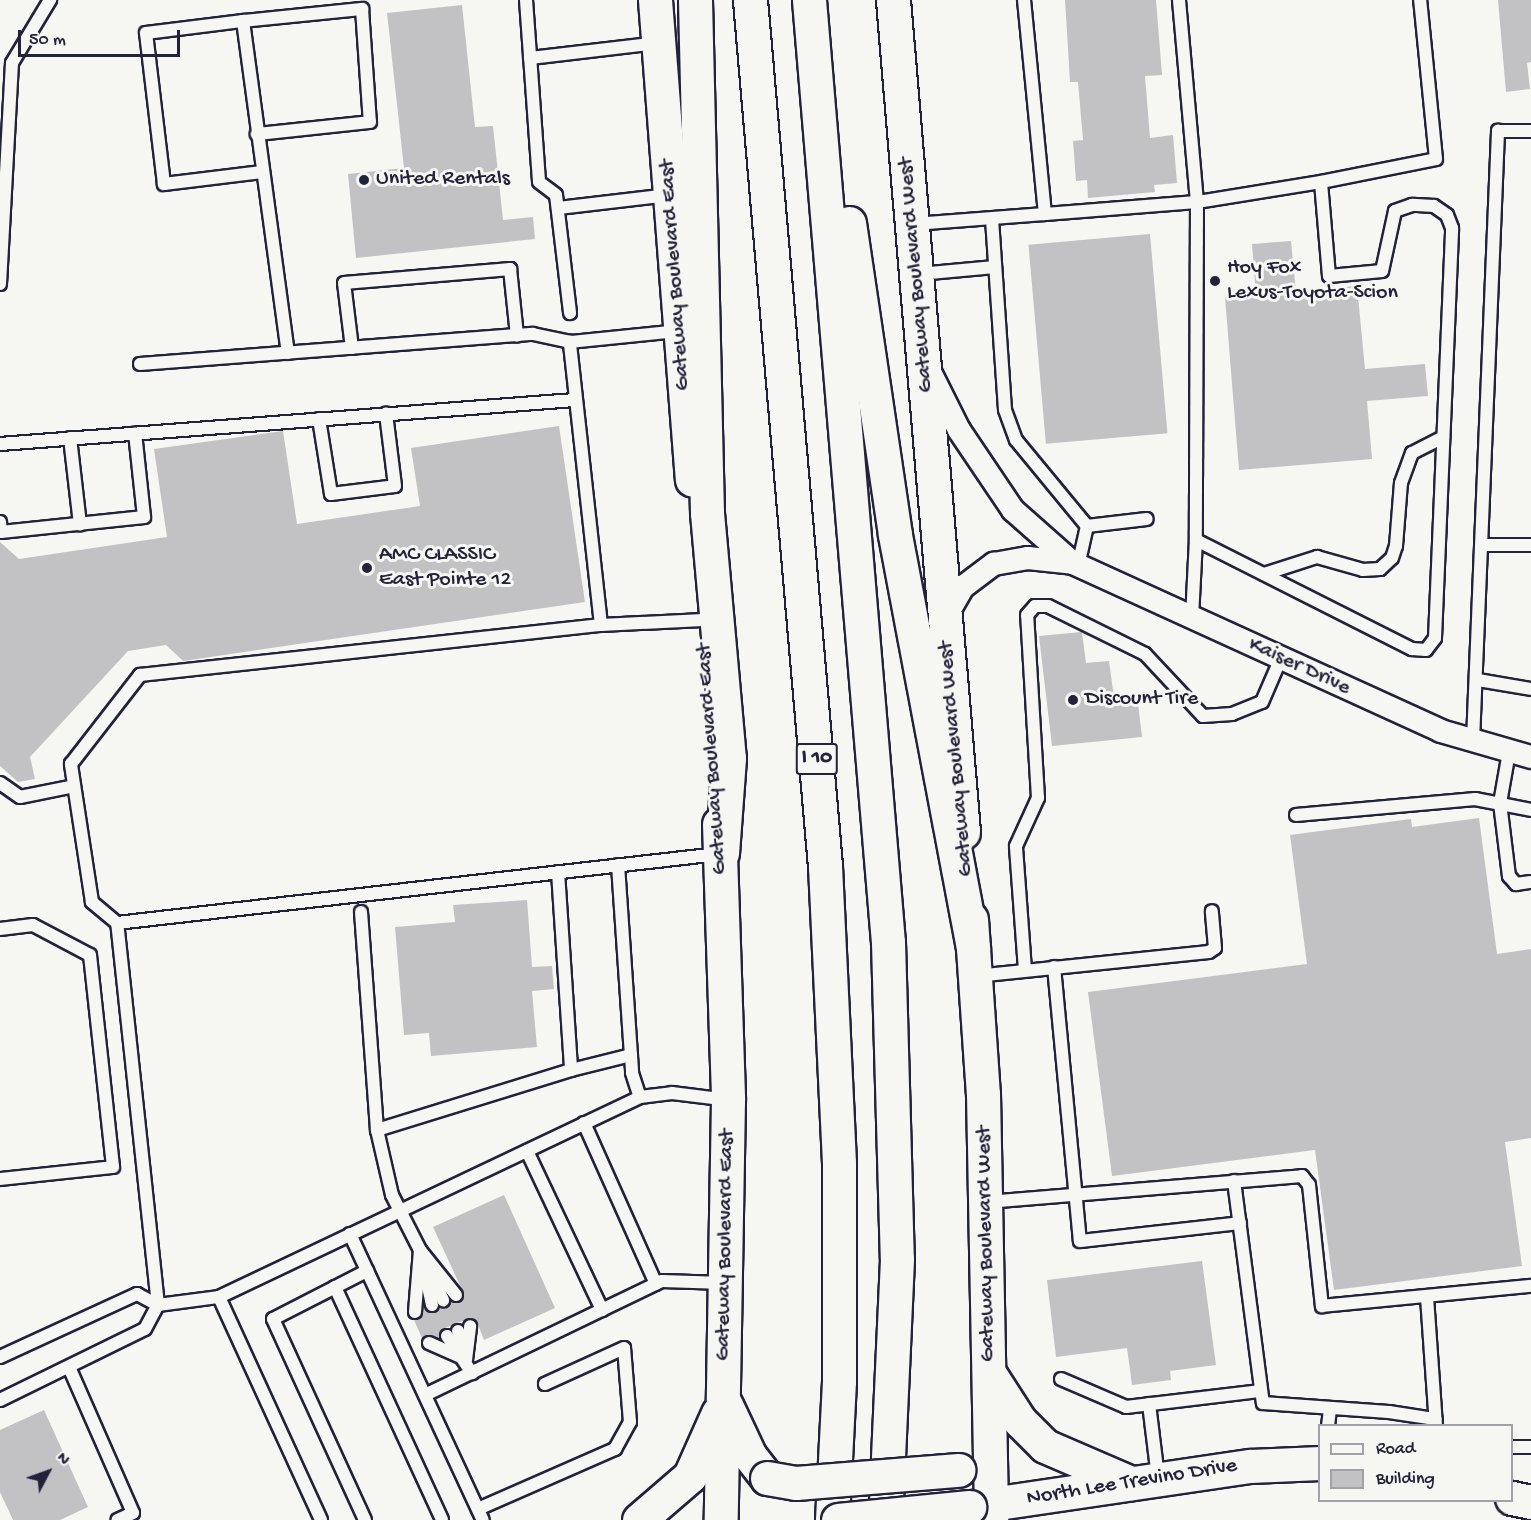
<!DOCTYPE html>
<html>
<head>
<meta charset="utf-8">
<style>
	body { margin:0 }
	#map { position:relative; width:1531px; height:1520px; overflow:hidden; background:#f6f6f2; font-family:"Gochi Hand",sans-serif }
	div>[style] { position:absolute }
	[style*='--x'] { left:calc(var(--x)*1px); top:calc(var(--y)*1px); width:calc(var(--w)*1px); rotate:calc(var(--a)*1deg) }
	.building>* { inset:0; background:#c2c2c4; transform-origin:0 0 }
	.roads { filter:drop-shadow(2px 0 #22223b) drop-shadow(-2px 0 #22223b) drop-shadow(0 2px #22223b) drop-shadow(0 -2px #22223b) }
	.service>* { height:12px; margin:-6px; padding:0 6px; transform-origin:6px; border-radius:6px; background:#f6f6f2 }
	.minor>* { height:22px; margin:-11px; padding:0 11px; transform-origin:11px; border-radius:11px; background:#f6f6f2 }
	.secondary>* { height:33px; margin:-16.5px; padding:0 16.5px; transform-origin:16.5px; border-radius:16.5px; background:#f6f6f2 }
	.motorway>* { height:33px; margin:-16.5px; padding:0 16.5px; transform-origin:16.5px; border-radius:16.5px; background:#f6f6f2 }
	.bridges { filter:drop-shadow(2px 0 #22223b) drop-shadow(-2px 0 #22223b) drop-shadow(0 2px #22223b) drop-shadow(0 -2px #22223b) }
	.secondary-bridge>* { height:33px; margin:-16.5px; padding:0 16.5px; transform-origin:16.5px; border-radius:16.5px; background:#f6f6f2 }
	.dots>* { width:16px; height:16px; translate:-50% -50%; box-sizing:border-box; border:3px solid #f6f6f2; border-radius:50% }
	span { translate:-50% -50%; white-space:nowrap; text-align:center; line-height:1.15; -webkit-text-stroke:6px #f6f6f2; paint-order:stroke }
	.shield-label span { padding:2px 4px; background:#f6f6f2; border:2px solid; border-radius:4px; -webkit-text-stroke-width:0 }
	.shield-label { font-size:21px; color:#22223b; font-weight:700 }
	.poi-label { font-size:22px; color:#22223b }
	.left { translate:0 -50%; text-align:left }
	.street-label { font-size:22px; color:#22223b }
	.legend { position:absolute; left:1318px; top:1424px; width:195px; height:78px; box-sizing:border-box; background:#f6f6f2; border:2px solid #a1a1a9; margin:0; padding:8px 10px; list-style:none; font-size:18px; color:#22223b }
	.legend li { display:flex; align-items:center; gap:12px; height:30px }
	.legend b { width:30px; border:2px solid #a1a1a9 }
	.north { position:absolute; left:18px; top:1442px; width:60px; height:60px; -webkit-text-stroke:4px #f6f6f2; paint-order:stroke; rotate:49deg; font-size:16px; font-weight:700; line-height:24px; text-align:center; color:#22223b }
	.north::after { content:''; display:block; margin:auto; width:21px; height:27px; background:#22223b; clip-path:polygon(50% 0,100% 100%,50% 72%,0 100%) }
	.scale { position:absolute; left:18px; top:30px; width:162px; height:27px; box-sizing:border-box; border:3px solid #22223b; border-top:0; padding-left:8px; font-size:18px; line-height:21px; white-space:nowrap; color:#22223b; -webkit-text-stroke:4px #f6f6f2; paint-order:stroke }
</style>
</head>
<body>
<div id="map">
	<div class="building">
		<i style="clip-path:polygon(1065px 0,1156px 0,1162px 75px,1145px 76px,1150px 138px,1173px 135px,1177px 183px,1154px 185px,1155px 192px,1088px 198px,1087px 180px,1076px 181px,1073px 141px,1083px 140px,1078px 82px,1070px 82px)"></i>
		<i style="clip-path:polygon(1498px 0,1531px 0,1531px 62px,1527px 63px,1530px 89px,1506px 92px)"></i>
		<i style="clip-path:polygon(462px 5px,475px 127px,493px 126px,503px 220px,533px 217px,535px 239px,356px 258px,348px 174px,404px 168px,387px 13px)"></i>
		<i style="left:1150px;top:234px;width:200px;height:122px;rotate:85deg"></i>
		<i style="clip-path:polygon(1291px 241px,1296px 292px,1357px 286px,1365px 369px,1425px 364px,1428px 396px,1367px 401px,1372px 459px,1239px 470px,1225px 297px,1256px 295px,1252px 244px)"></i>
		<i style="clip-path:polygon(559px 426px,585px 602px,183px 661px,166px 645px,128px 651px,30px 757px,35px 779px,18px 782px,0 766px,0 542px,19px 559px,167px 537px,154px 449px,283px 431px,297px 524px,420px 506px,411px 448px)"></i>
		<i style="clip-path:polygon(1082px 632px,1086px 663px,1109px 661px,1114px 698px,1137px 695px,1142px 737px,1052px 746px,1039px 636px)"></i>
		<i style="clip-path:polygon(1479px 818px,1497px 954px,1531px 949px,1531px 1138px,1505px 1142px,1522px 1266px,1334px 1290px,1315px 1150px,1112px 1176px,1088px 992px,1307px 964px,1290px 835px,1411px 819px,1412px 827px)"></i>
		<i style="clip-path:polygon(527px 900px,532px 967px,552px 966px,554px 989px,532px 991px,537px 1047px,431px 1056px,429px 1033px,404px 1035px,395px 927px,455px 922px,453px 905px)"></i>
		<i style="clip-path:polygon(504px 1195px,555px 1308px,484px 1340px,477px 1322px,470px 1318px,443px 1329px,439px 1339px,429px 1335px,422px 1338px,414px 1320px,421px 1317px,424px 1309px,434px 1313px,451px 1301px,461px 1302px,464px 1294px,433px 1227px)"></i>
		<i style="clip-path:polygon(1202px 1261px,1216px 1365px,1170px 1371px,1171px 1380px,1132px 1385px,1127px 1348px,1056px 1357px,1047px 1280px)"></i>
		<i style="clip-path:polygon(44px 1410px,88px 1507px,60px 1520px,13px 1520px,0 1492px,0 1430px)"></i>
	</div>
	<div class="roads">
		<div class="service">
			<i style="--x:526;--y:0;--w:182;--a:85.9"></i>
			<i style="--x:539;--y:182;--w:21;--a:37"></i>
			<i style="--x:556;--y:195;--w:119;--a:83.2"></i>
			<i style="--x:243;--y:21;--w:120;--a:-5.8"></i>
			<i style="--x:362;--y:9;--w:113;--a:86"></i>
			<i style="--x:370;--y:122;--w:114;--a:173.9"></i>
			<i style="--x:530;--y:58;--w:128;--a:-6.7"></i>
			<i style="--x:262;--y:172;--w:99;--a:173"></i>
			<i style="--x:164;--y:184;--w:152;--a:-96.8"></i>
			<i style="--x:146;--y:33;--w:98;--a:-7.1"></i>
			<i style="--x:243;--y:21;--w:335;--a:82.3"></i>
			<i style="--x:1321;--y:182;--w:126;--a:170.8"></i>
			<i style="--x:1197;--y:202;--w:338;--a:90.2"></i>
			<i style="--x:1196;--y:540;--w:242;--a:26.8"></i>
			<i style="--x:1412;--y:649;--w:14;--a:4"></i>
			<i style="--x:1426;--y:650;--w:15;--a:-53"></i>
			<i style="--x:1435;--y:638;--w:410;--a:-87.6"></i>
			<i style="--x:1452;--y:228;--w:14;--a:-111"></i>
			<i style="--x:1447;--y:215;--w:16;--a:-145"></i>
			<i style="--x:1434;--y:206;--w:22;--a:-177"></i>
			<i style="--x:1412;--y:205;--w:18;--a:161"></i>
			<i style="--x:1395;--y:211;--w:61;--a:102.2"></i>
			<i style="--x:1382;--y:271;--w:53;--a:174.6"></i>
			<i style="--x:1329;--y:276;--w:94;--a:-94.9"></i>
			<i style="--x:1321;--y:182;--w:117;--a:-11.3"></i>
			<i style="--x:1436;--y:159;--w:160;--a:-95.7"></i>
			<i style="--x:558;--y:208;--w:112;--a:-6.7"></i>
			<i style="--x:1045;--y:214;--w:152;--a:-4.5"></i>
			<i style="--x:1197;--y:202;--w:203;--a:-95.1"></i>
			<i style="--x:992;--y:219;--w:191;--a:86.1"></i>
			<i style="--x:1005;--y:410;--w:32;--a:70"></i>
			<i style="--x:1016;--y:440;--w:112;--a:50.5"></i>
			<i style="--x:1087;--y:526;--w:60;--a:-6.7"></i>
			<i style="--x:914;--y:224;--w:131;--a:-4.4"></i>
			<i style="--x:1045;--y:214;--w:215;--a:-95.6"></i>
			<i style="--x:919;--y:274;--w:76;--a:-5.3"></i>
			<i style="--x:0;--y:284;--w:221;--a:-86.9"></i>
			<i style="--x:12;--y:63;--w:74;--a:-58.9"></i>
			<i style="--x:352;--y:348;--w:65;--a:-97"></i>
			<i style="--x:344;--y:283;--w:167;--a:-4.8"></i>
			<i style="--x:510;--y:269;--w:67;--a:84"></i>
			<i style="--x:140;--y:364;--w:394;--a:-4.4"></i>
			<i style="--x:533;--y:334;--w:38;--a:12"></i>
			<i style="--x:319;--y:419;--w:76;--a:80.9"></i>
			<i style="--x:331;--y:494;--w:64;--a:-7.1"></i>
			<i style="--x:395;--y:486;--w:73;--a:-97.1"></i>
			<i style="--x:70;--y:438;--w:87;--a:83.4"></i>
			<i style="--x:0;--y:444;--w:577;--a:-4.38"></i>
			<i style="--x:0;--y:522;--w:10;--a:84"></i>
			<i style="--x:1;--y:532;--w:144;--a:-6"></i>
			<i style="--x:144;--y:517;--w:84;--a:-96.1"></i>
			<i style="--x:1482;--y:545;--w:49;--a:0"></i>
			<i style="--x:1078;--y:566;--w:41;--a:-77.3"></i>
			<i style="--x:1264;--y:574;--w:56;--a:-17.8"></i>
			<i style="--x:1317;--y:557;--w:48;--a:15.8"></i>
			<i style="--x:1363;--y:570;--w:17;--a:-3"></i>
			<i style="--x:1380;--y:569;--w:16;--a:-43"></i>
			<i style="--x:1392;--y:558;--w:13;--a:-72"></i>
			<i style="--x:1396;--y:546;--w:63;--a:-85.5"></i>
			<i style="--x:1401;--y:483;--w:32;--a:-70"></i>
			<i style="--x:1412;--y:453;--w:35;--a:-27"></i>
			<i style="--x:1192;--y:618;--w:78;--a:-87.1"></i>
			<i style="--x:601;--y:625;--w:285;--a:-96.3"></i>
			<i style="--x:570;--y:342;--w:109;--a:-5.8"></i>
			<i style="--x:1478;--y:680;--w:54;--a:9.6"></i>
			<i style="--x:1473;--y:741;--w:611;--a:-87.65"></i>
			<i style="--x:1498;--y:131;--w:33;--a:0"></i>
			<i style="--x:1509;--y:752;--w:52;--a:100"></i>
			<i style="--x:1500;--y:803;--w:74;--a:83"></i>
			<i style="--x:1509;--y:876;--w:11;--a:49"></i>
			<i style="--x:1516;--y:884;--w:15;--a:-8"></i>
			<i style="--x:0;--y:783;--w:24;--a:35"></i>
			<i style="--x:20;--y:797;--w:55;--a:-11.5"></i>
			<i style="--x:1296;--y:815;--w:180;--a:-5.1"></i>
			<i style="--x:1475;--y:799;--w:57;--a:11.1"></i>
			<i style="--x:618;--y:865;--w:208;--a:86.1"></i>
			<i style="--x:632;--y:1073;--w:25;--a:72"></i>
			<i style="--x:558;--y:872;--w:198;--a:86.2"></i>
			<i style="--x:571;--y:1070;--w:62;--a:-14"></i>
			<i style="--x:361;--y:912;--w:219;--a:85.8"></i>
			<i style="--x:117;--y:923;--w:605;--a:-6.55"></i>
			<i style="--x:0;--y:929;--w:33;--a:-7"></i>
			<i style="--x:33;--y:925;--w:64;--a:27.8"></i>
			<i style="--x:90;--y:955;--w:213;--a:83.8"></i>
			<i style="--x:113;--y:1167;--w:114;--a:173.9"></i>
			<i style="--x:1054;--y:967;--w:275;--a:84.6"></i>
			<i style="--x:1080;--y:1241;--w:161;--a:-6.4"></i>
			<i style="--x:1025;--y:970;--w:124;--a:-94.2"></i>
			<i style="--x:1016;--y:846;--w:53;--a:-65.4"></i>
			<i style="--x:1038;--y:798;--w:183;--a:-93.4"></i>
			<i style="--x:1027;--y:615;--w:12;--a:-48"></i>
			<i style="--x:1035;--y:606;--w:13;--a:0"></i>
			<i style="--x:1048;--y:606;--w:108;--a:26.3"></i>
			<i style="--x:1145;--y:654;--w:85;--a:46.9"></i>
			<i style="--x:1203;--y:716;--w:29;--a:-4"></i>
			<i style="--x:1232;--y:714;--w:32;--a:-22"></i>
			<i style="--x:1262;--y:702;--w:48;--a:-66.6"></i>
			<i style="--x:976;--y:976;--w:234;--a:-5.9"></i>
			<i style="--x:1209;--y:952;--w:7;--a:-34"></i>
			<i style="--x:1215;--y:948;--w:37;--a:-95"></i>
			<i style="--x:584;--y:1123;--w:176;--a:65.9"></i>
			<i style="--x:527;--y:1151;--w:176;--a:64.7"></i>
			<i style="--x:1234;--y:1181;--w:224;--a:82.6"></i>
			<i style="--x:1263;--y:1403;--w:126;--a:4.1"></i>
			<i style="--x:1389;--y:1412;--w:47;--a:8.7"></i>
			<i style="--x:987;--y:1202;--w:316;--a:-4.7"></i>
			<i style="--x:1302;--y:1176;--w:11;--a:52"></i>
			<i style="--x:1309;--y:1185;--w:122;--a:83.9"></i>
			<i style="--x:1322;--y:1306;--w:210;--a:-5.5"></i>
			<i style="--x:350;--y:1234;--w:315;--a:65.1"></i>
			<i style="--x:423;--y:1263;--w:43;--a:77.9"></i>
			<i style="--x:431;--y:1273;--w:30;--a:66"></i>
			<i style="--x:335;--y:1287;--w:256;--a:65.3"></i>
			<i style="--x:456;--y:1295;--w:58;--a:-128.7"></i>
			<i style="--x:420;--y:1250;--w:62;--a:-117"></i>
			<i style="--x:392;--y:1195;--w:67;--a:-103"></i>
			<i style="--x:377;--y:1130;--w:203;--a:-17.2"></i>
			<i style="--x:219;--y:1297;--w:245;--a:65.4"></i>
			<i style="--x:1427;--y:1297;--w:128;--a:86"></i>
			<i style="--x:415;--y:1312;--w:62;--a:-85.4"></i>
			<i style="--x:458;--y:1331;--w:23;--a:75"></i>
			<i style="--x:447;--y:1336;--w:45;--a:56"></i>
			<i style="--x:429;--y:1343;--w:36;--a:24"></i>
			<i style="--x:0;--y:1357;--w:151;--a:-24.7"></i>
			<i style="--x:137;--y:1294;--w:24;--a:28"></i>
			<i style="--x:158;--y:1305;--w:62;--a:-7.5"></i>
			<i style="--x:219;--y:1297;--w:466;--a:-25.4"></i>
			<i style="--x:640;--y:1097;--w:32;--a:-7"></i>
			<i style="--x:672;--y:1093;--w:56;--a:7.1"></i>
			<i style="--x:466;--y:1360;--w:34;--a:-83"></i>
			<i style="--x:69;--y:1367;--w:159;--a:66.3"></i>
			<i style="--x:133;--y:1513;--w:17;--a:156"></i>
			<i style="--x:1061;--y:1379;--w:71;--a:23.3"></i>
			<i style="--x:1126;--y:1407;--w:136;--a:-6.8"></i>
			<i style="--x:425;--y:1395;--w:263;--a:-25.7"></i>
			<i style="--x:662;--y:1281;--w:63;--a:1.8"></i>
			<i style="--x:0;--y:1400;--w:161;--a:-26.1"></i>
			<i style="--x:145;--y:1329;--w:27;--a:-62"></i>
			<i style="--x:158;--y:1305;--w:384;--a:-96.1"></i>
			<i style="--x:117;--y:923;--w:33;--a:-140"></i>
			<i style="--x:92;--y:902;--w:140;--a:-98.7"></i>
			<i style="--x:71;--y:764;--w:113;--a:-52.2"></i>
			<i style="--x:140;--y:675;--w:464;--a:-6.2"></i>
			<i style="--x:601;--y:625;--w:102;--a:-2.8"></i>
			<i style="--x:1149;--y:1404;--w:74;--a:83"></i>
			<i style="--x:1328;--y:1426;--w:17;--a:-83"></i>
			<i style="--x:1512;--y:1447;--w:19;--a:0"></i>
			<i style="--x:478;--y:1509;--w:150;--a:-23.7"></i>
			<i style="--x:615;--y:1449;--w:31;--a:-61"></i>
			<i style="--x:630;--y:1422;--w:74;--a:-94.6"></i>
			<i style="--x:624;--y:1348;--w:87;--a:155.5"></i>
			<i style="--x:365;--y:1520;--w:221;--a:-114.6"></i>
			<i style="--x:273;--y:1319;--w:106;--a:-27.1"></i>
		</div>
		<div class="minor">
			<i style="--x:930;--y:372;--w:65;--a:63.4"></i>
			<i style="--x:959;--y:430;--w:97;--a:56"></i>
			<i style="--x:1013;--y:510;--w:80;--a:41.5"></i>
			<i style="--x:1073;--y:563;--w:405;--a:24.5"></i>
			<i style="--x:1441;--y:731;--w:94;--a:16.1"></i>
			<i style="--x:945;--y:618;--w:36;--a:-60"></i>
			<i style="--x:963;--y:587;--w:39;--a:-37"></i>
			<i style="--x:994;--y:564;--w:35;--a:-10"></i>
			<i style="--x:1028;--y:558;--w:45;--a:6.3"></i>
		</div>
		<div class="secondary">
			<i style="--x:655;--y:0;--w:481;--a:85.6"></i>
			<i style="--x:893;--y:0;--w:835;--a:85.19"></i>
			<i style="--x:719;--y:824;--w:276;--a:88.1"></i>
			<i style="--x:728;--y:1100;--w:420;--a:91"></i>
			<i style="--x:971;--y:919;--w:175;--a:86.1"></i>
			<i style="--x:983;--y:1094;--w:426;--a:88.9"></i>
			<i style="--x:991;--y:1376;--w:54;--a:57.2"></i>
			<i style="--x:1020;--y:1421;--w:35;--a:45"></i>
			<i style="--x:1045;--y:1446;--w:94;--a:23.3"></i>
			<i style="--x:726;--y:1405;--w:56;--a:64.8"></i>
			<i style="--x:750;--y:1456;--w:28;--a:52"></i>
			<i style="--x:1512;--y:1498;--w:19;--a:12"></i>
			<i style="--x:971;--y:1507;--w:282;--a:-8.4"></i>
			<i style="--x:1250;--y:1466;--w:70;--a:-2.5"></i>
			<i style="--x:639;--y:1520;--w:67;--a:-40.8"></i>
			<i style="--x:690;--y:1476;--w:69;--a:-66"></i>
		</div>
		<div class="motorway">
			<i style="--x:695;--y:0;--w:513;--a:88.66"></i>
			<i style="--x:707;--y:513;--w:246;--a:84.9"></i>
			<i style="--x:729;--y:758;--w:95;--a:94.2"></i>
			<i style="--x:750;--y:0;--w:869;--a:85.05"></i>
			<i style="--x:825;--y:866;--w:297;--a:87.3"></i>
			<i style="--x:839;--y:1163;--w:218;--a:90"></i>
			<i style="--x:839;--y:1381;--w:139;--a:92.9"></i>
			<i style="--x:809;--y:0;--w:945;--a:85.21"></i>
			<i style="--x:888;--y:942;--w:317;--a:88.4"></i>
			<i style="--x:897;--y:1259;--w:261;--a:92.6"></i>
			<i style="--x:849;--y:223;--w:315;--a:81.6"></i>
			<i style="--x:895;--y:535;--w:420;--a:79.3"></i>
		</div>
	</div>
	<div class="bridges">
		<div class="secondary-bridge">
			<i style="--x:767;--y:1478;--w:29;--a:10"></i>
			<i style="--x:796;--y:1483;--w:163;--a:-4.6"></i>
			<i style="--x:838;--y:1520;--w:132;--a:-5.7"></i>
		</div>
	</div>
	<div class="dots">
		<i style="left:364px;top:180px;background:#22223b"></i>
		<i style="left:1215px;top:281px;background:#22223b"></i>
		<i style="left:367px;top:568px;background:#22223b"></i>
		<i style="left:1073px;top:700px;background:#22223b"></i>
	</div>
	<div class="shield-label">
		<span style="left:817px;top:759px">I 10</span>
	</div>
	<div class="poi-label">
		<span class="left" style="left:376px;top:180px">United Rentals</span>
		<span class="left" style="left:1227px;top:281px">Hoy Fox<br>Lexus-Toyota-Scion</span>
		<span class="left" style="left:379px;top:568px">AMC CLASSIC<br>East Pointe 12</span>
		<span class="left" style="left:1085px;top:700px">Discount Tire</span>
	</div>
	<div class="street-label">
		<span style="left:676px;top:275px;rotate:-94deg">Gateway Boulevard East</span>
		<span style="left:917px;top:275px;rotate:-95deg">Gateway Boulevard West</span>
		<span style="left:1299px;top:667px;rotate:25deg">Kaiser Drive</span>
		<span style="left:713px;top:759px;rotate:-94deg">Gateway Boulevard East</span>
		<span style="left:957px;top:759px;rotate:-95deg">Gateway Boulevard West</span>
		<span style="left:987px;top:1244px;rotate:-91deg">Gateway Boulevard West</span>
		<span style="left:726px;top:1245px;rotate:-89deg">Gateway Boulevard East</span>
		<span style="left:1132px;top:1483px;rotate:-9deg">North Lee Trevino Drive</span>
	</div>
	<ul class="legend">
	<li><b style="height:8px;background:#f6f6f2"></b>Road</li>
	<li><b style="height:16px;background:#c2c2c4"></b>Building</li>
	</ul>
	<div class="north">N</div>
	<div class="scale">50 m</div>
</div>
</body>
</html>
